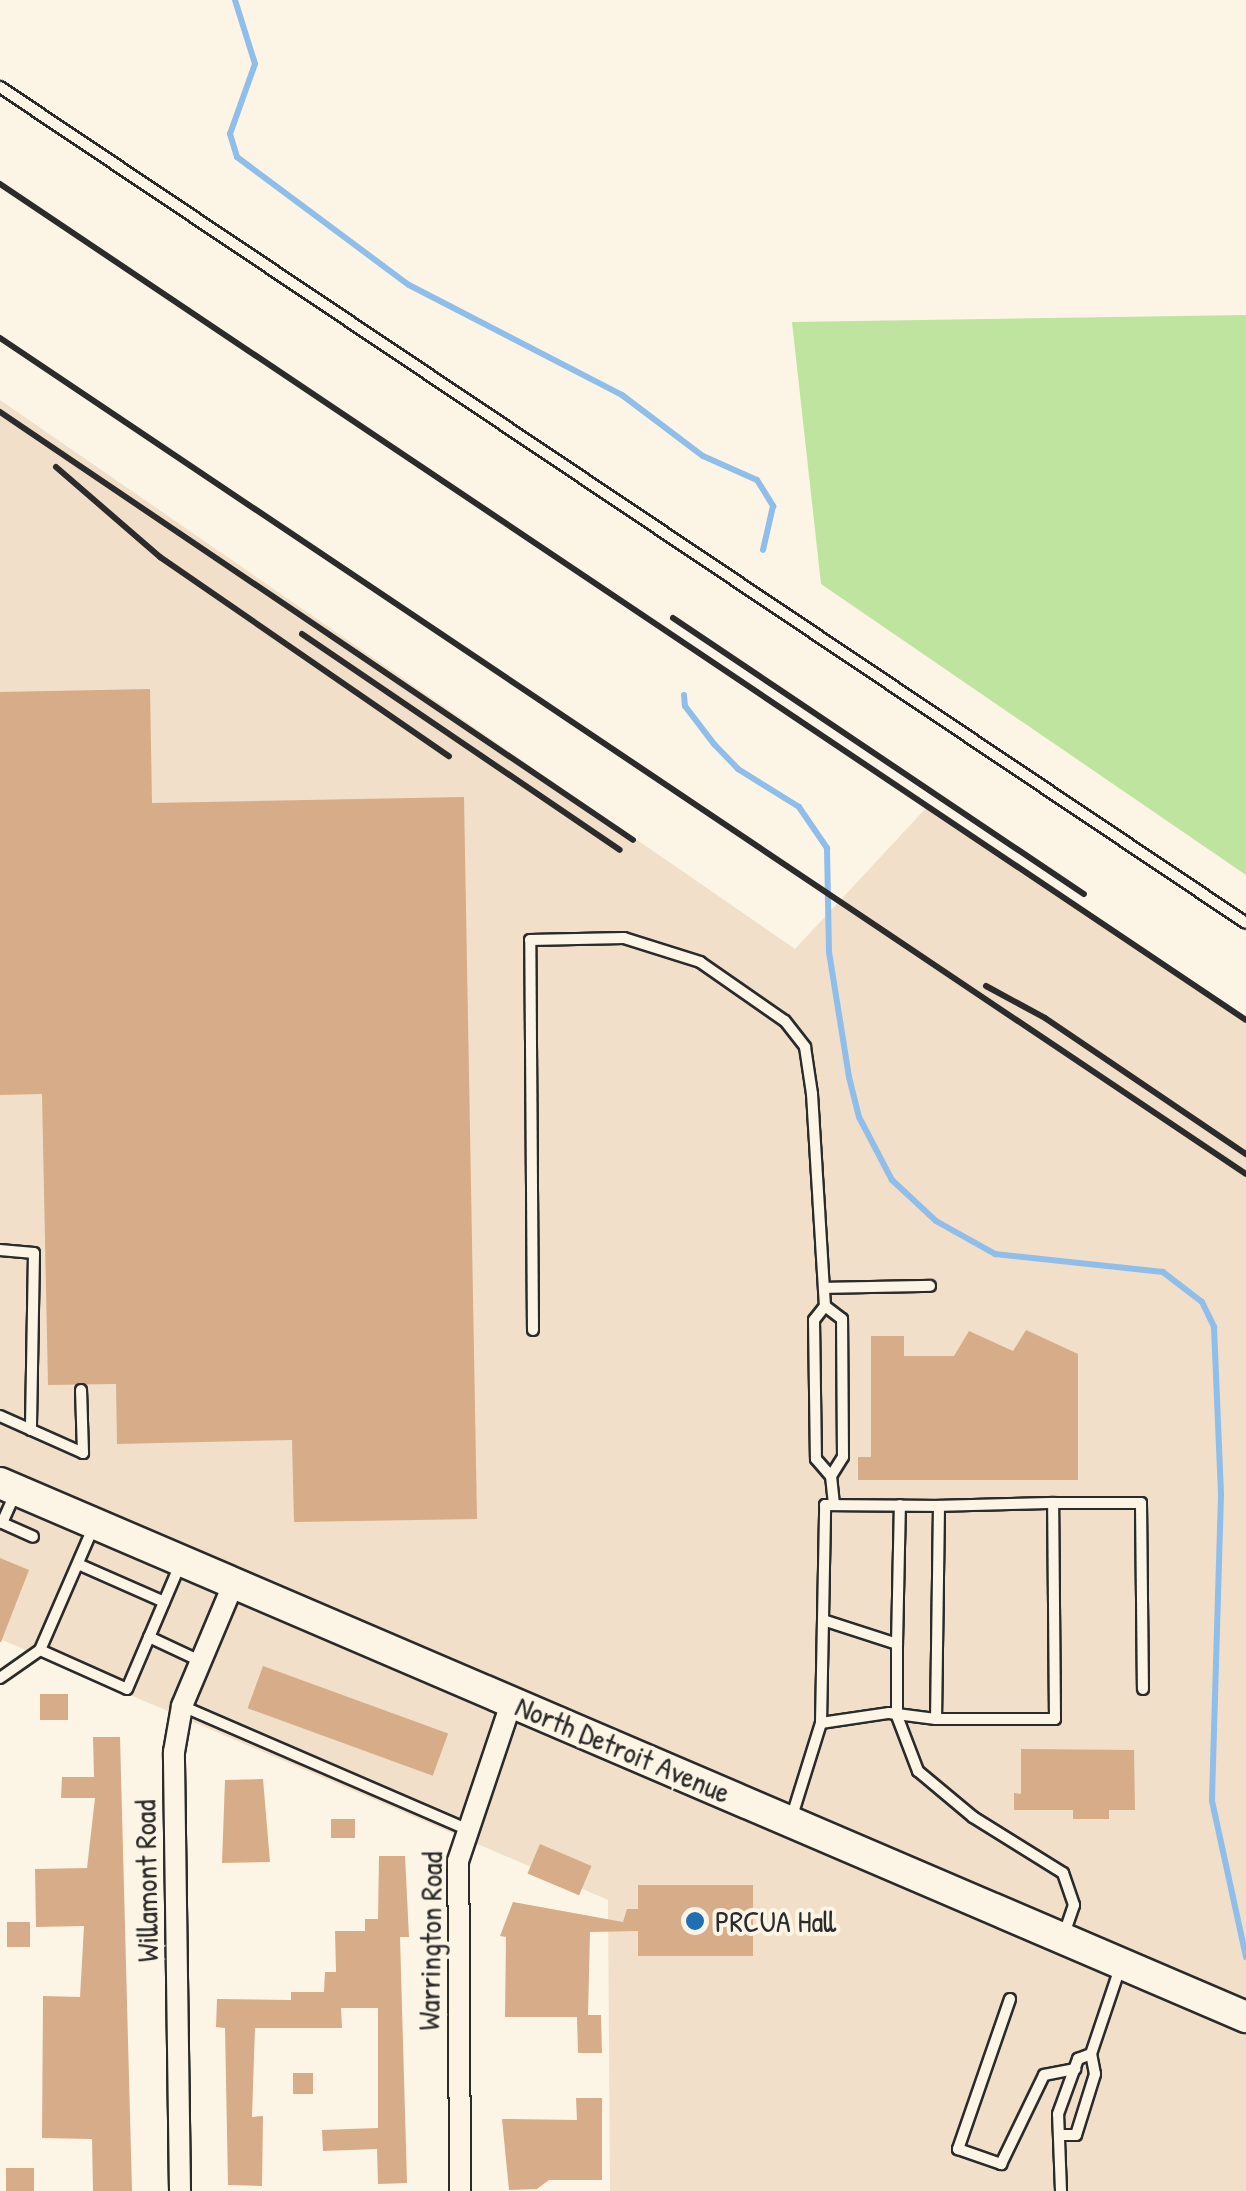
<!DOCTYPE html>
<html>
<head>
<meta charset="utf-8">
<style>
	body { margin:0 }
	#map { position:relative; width:1246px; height:2191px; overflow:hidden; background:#fcf5e5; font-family:"Patrick Hand",sans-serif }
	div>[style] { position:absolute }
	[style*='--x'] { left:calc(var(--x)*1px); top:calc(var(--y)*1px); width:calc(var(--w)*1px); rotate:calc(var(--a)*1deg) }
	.built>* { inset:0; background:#f1dfc9 }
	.green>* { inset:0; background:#bee49f }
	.stream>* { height:6px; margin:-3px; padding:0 3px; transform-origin:3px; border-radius:3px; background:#8ebee9 }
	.building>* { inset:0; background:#d7ac88; transform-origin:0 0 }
	.roads { filter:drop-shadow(2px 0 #2b2b2b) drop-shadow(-2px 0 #2b2b2b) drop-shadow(0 2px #2b2b2b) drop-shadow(0 -2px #2b2b2b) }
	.lane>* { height:10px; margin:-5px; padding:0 5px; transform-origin:5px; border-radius:5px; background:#fcf5e5 }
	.street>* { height:20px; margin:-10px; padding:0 10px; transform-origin:10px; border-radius:10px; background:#fcf5e5 }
	.secondary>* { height:30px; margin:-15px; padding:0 15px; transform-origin:15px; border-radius:15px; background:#fcf5e5 }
	.rail>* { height:6px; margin:-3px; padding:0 3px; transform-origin:3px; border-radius:3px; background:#2b2b2b }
	.dots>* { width:28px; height:28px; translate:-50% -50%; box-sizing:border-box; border:5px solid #fcf5e5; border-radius:50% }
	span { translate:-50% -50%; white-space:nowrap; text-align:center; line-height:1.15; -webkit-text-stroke:8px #fcf5e5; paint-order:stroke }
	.street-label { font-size:30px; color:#2b2b2b }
	.poi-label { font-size:30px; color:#2b2b2b }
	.left { translate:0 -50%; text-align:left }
</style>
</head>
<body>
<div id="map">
	<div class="built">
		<i style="clip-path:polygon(0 400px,795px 949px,927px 807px,1246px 1021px,1246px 2191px,610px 2191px,608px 1900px,0 1639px)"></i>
	</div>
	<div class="green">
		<i style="clip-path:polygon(1246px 315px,1246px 875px,821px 584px,792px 322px)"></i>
	</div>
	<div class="stream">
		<i style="--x:235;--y:0;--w:67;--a:72.6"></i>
		<i style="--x:255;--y:64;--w:74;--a:109.7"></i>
		<i style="--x:230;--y:134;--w:24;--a:73"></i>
		<i style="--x:237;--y:157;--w:214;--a:36.7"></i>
		<i style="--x:409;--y:285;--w:240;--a:27.3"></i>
		<i style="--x:622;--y:395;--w:101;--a:37"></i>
		<i style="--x:703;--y:456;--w:59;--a:24"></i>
		<i style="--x:757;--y:480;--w:31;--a:58"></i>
		<i style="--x:773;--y:506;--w:45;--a:102.8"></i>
		<i style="--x:684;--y:695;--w:11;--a:85"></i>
		<i style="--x:685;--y:706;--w:48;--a:52.7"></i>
		<i style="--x:714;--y:744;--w:35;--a:46"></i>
		<i style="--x:738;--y:769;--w:72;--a:31.9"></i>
		<i style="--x:799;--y:807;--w:50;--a:55.7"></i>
		<i style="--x:827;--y:848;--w:104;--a:88.9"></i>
		<i style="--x:829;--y:952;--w:127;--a:80.9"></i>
		<i style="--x:849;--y:1077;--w:41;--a:76"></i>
		<i style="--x:859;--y:1117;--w:71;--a:62.4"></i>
		<i style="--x:892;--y:1180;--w:60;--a:43"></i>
		<i style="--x:936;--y:1221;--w:68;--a:29.2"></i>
		<i style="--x:995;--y:1254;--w:169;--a:6.1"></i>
		<i style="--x:1163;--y:1272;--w:49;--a:37.6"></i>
		<i style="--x:1202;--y:1302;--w:28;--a:64"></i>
		<i style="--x:1214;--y:1327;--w:168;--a:87.6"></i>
		<i style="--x:1221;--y:1495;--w:306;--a:91.7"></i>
		<i style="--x:1212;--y:1801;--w:160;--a:77.7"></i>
	</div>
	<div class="building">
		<i style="clip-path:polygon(150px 689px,152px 803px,464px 797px,477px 1519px,294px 1522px,292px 1440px,117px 1444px,116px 1384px,48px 1385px,42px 1094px,0 1095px,0 692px)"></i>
		<i style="clip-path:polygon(1026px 1330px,1078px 1354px,1078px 1480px,858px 1480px,858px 1457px,871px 1457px,871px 1336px,904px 1336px,904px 1356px,954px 1356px,969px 1331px,1013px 1351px)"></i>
		<i style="clip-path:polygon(0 1558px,29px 1570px,1px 1642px,0 1642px)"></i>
		<i style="left:263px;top:1666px;width:197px;height:45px;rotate:20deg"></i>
		<i style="left:40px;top:1694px;width:28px;height:26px"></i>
		<i style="clip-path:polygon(93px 1737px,120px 1737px,132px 2191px,93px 2191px,92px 2139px,42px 2138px,43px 1996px,80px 1997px,84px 1926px,36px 1927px,35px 1869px,87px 1868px,95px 1798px,61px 1798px,62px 1777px,94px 1777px)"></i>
		<i style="clip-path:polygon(1021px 1749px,1134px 1750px,1135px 1810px,1109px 1810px,1109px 1819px,1073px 1819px,1073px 1810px,1014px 1810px,1014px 1793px,1021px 1794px)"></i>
		<i style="clip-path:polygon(263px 1779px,270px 1862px,222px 1863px,225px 1780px)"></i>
		<i style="left:355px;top:1819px;width:19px;height:24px;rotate:90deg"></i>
		<i style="left:540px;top:1844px;width:56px;height:32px;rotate:23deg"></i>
		<i style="clip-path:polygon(379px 1856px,405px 1856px,409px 1937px,400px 1937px,407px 2183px,378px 2184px,377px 2149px,323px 2151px,322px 2130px,378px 2128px,378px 2008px,341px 2008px,342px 2028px,255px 2028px,252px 2117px,263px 2116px,262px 2186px,228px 2185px,225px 2028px,216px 2027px,217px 1999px,291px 2000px,291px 1992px,324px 1992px,325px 1972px,336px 1972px,335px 1931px,365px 1931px,365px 1919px,378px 1919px)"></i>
		<i style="clip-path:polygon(638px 1885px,753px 1885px,753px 1956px,638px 1956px,638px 1931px,590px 1932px,588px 2015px,601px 2015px,602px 2053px,578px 2053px,577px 2017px,505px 2017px,506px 1937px,500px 1936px,513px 1902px,623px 1922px,627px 1909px,638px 1909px)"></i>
		<i style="left:7px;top:1922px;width:23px;height:25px"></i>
		<i style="left:293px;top:2073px;width:20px;height:21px"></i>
		<i style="clip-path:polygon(576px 2098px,602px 2098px,602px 2180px,549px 2180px,537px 2189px,509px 2190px,502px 2119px,577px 2120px)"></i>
		<i style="left:6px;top:2168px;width:28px;height:23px"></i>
	</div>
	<div class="roads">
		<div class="lane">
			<i style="--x:0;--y:87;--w:1500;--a:33.86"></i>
			<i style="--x:0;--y:1250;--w:34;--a:5"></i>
			<i style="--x:34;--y:1253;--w:177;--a:91"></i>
			<i style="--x:824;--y:1288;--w:106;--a:-1.1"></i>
			<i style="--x:533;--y:1330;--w:390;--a:-90.4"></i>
			<i style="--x:530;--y:940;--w:94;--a:-1.2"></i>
			<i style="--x:624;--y:938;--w:80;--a:17.5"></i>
			<i style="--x:700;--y:962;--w:103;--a:34.8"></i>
			<i style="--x:785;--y:1021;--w:33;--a:52"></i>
			<i style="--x:805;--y:1047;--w:48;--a:81.5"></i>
			<i style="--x:812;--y:1094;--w:212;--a:86.5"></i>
			<i style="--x:0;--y:1416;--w:91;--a:24"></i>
			<i style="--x:83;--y:1453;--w:63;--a:-91.8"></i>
			<i style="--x:831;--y:1476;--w:22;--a:-58"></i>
			<i style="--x:843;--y:1457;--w:138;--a:-90.4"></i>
			<i style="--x:842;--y:1319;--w:21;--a:-143"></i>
			<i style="--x:825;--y:1306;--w:18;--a:128"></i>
			<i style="--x:814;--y:1320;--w:139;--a:89.2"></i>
			<i style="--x:816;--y:1459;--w:23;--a:49"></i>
			<i style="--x:831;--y:1476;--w:29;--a:84"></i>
			<i style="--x:1053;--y:1503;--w:88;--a:0"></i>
			<i style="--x:1141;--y:1503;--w:186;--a:89.4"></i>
			<i style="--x:0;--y:1522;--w:36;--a:24"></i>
			<i style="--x:2;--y:1523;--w:34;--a:-66"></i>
			<i style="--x:93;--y:1528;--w:133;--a:113.5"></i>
			<i style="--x:40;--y:1650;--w:95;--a:24.1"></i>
			<i style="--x:127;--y:1689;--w:135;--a:-66.9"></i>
			<i style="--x:78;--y:1564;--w:94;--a:23.8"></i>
			<i style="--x:823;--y:1620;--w:78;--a:18"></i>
			<i style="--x:897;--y:1644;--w:72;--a:90"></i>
			<i style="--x:897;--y:1716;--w:59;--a:69.1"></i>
			<i style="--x:918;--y:1771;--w:72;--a:39.9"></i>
			<i style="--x:973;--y:1817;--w:106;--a:31.9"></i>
			<i style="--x:1063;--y:1873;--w:34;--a:71"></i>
			<i style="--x:1074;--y:1905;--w:34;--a:109"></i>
			<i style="--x:149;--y:1637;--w:56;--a:25.2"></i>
			<i style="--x:897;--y:1644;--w:139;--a:-88.8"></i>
			<i style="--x:0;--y:1678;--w:49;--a:-35"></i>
			<i style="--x:182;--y:1706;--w:307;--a:23.4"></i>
			<i style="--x:821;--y:1723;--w:218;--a:-88.9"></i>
			<i style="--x:825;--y:1505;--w:114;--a:0.5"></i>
			<i style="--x:939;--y:1506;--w:213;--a:90.8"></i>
			<i style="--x:936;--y:1719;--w:119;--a:0"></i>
			<i style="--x:1055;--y:1719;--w:216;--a:-90.5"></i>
			<i style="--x:1053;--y:1503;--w:114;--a:178.5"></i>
			<i style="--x:792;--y:1816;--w:97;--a:-72.7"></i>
			<i style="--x:821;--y:1723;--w:69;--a:-8.4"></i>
			<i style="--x:889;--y:1713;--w:47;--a:7.3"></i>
			<i style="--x:1010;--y:1999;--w:159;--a:109.1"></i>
			<i style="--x:958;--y:2149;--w:46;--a:19.2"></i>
			<i style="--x:1001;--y:2164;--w:99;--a:-64.2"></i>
			<i style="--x:1044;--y:2075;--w:32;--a:-11"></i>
			<i style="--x:1063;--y:2135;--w:13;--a:0"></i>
			<i style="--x:1076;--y:2135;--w:64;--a:-72.7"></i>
			<i style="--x:1095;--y:2074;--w:20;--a:-101"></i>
			<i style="--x:1091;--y:2054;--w:91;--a:-71.4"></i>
			<i style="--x:1061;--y:2191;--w:77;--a:-92.2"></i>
			<i style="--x:1058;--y:2114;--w:59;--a:-70"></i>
			<i style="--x:1078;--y:2059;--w:14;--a:-21"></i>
		</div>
		<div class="street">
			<i style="--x:180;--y:2191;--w:439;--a:-90.8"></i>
			<i style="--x:174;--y:1752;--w:47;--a:-80.1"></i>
			<i style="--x:182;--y:1706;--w:134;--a:-67.2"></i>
			<i style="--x:460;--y:2191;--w:330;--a:-90.3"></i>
			<i style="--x:458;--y:1861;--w:169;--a:-71.4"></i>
		</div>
		<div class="secondary">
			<i style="--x:0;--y:1483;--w:1356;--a:23.2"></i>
		</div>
	</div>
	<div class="rail">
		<i style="--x:0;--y:184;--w:1500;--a:33.86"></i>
		<i style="--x:0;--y:338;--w:1500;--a:33.86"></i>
		<i style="--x:0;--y:412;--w:764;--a:34.06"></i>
		<i style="--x:56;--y:467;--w:138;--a:40.9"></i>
		<i style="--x:160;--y:557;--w:351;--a:34.6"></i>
		<i style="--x:673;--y:618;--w:495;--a:33.9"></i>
		<i style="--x:302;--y:634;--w:384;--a:34.2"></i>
		<i style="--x:986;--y:986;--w:67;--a:28.5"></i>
		<i style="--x:1045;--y:1018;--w:243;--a:34.1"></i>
	</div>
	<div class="dots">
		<i style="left:695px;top:1921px;background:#1f6fb2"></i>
	</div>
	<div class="street-label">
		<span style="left:623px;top:1749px;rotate:23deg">North Detroit Avenue</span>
		<span style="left:146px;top:1881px;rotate:-91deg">Willamont Road</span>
		<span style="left:430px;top:1941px;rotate:-89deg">Warrington Road</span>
	</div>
	<div class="poi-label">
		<span class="left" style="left:715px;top:1921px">PRCUA Hall</span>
	</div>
</div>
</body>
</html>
